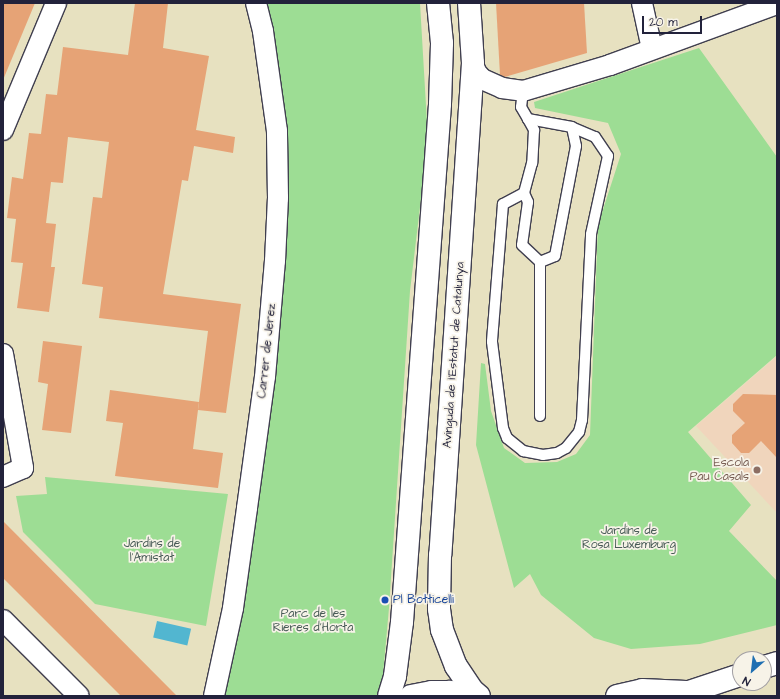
<!DOCTYPE html>
<html>
<head>
<meta charset="utf-8">
<style>
	body { margin:0 }
	#map { position:relative; width:780px; height:699px; overflow:hidden; background:#e7e1c0; font-family:"Architects Daughter",sans-serif }
	div>[style] { position:absolute }
	[style*='--x'] { left:calc(var(--x)*1px); top:calc(var(--y)*1px); width:calc(var(--w)*1px); rotate:calc(var(--a)*1deg) }
	.built>* { inset:0; background:#f0d5bc }
	.green>* { inset:0; background:#9ddd94 }
	.water>* { inset:0; background:#52b6d0; transform-origin:0 0 }
	.building>* { inset:0; background:#e6a376 }
	.roads { filter:drop-shadow(1px 0 #403f4f) drop-shadow(-1px 0 #403f4f) drop-shadow(0 1px #403f4f) drop-shadow(0 -1px #403f4f) }
	.lane>* { height:10px; margin:-5px; padding:0 5px; transform-origin:5px; border-radius:5px; background:#fff }
	.street>* { height:20px; margin:-10px; padding:0 10px; transform-origin:10px; border-radius:10px; background:#fff }
	.secondary>* { height:22px; margin:-11px; padding:0 11px; transform-origin:11px; border-radius:11px; background:#fff }
	.primary>* { height:22px; margin:-11px; padding:0 11px; transform-origin:11px; border-radius:11px; background:#fff }
	.dots>* { width:11px; height:11px; translate:-50% -50%; box-sizing:border-box; border:2px solid #f7f3e8; border-radius:50% }
	span { translate:-50% -50%; white-space:nowrap; text-align:center; line-height:1.15; -webkit-text-stroke:3.5px #f7f3e8; paint-order:stroke }
	.street-label { font-size:12px; color:#22223b }
	.education-label { font-size:12px; color:#785e54 }
	.right { translate:-100% -50%; text-align:right }
	.park-label { font-size:12px; color:#475a56 }
	.transit-label { font-size:12px; color:#164399 }
	.left { translate:0 -50%; text-align:left }
	.frame { position:absolute; inset:0; border:4px solid #22223b; pointer-events:none }
	.north { position:absolute; left:732px; top:651px; width:40px; height:40px; box-sizing:border-box; background:#f7f3e8; border:1px solid #a29fa3; border-radius:50%; rotate:208deg; font-size:11px; font-weight:700; line-height:16px; text-align:center; color:#22223b }
	.north::after { content:''; display:block; margin:auto; width:14px; height:18px; background:#1f6fb2; clip-path:polygon(50% 0,100% 100%,50% 72%,0 100%) }
	.scale { position:absolute; left:642px; top:16px; width:60px; height:18px; box-sizing:border-box; border:2px solid #22223b; border-top:0; padding-left:5px; font-size:12px; line-height:14px; white-space:nowrap; color:#22223b; -webkit-text-stroke:3px #f7f3e8; paint-order:stroke }
</style>
</head>
<body>
<div id="map">
	<div class="built">
		<i style="clip-path:polygon(777px 356px,777px 513px,696px 426px)"></i>
	</div>
	<div class="green">
		<i style="clip-path:polygon(263px 3px,420px 3px,428px 140px,410px 291px,389px 608px,382px 686px,376px 696px,220px 696px,277px 316px)"></i>
		<i style="clip-path:polygon(699px 48px,777px 157px,777px 355px,688px 432px,751px 505px,729px 531px,777px 581px,777px 625px,700px 644px,631px 649px,594px 638px,541px 595px,530px 574px,514px 588px,476px 445px,481px 363px,485px 364px,491px 411px,504px 448px,525px 463px,557px 462px,576px 454px,590px 435px,598px 225px,621px 154px,608px 123px,535px 108px,534px 102px)"></i>
		<i style="clip-path:polygon(45px 477px,228px 494px,206px 626px,95px 604px,23px 532px,16px 496px,47px 494px)"></i>
	</div>
	<div class="water">
		<i style="left:157px;top:621px;width:35px;height:17px;rotate:13deg"></i>
	</div>
	<div class="building">
		<i style="clip-path:polygon(3px 3px,35px 3px,3px 80px)"></i>
		<i style="clip-path:polygon(135px 3px,168px 3px,163px 48px,209px 56px,196px 130px,235px 137px,233px 153px,194px 146px,188px 181px,182px 180px,163px 294px,241px 304px,226px 413px,198px 410px,208px 331px,99px 318px,103px 287px,82px 284px,93px 197px,102px 198px,109px 142px,68px 137px,63px 183px,51px 182px,46px 223px,56px 224px,51px 267px,55px 267px,49px 312px,17px 308px,23px 263px,11px 262px,16px 219px,7px 218px,12px 177px,23px 179px,29px 133px,41px 134px,46px 94px,57px 95px,63px 47px,128px 55px)"></i>
		<i style="clip-path:polygon(496px 3px,584px 3px,587px 53px,505px 77px,500px 75px)"></i>
		<i style="clip-path:polygon(43px 341px,82px 346px,71px 433px,42px 430px,48px 384px,38px 382px)"></i>
		<i style="clip-path:polygon(110px 390px,199px 402px,193px 449px,223px 453px,218px 488px,115px 476px,123px 423px,106px 421px)"></i>
		<i style="clip-path:polygon(743px 394px,777px 395px,777px 458px,761px 441px,749px 453px,741px 453px,732px 443px,732px 435px,745px 423px,733px 411px,733px 404px)"></i>
		<i style="clip-path:polygon(3px 521px,177px 696px,121px 696px,3px 578px)"></i>
	</div>
	<div class="roads">
		<div class="lane">
			<i style="--x:523;--y:91;--w:16;--a:97"></i>
			<i style="--x:521;--y:107;--w:14;--a:60"></i>
			<i style="--x:528;--y:119;--w:13;--a:61"></i>
			<i style="--x:534;--y:130;--w:33;--a:93"></i>
			<i style="--x:532;--y:163;--w:31;--a:105"></i>
			<i style="--x:524;--y:193;--w:24;--a:152"></i>
			<i style="--x:503;--y:204;--w:138;--a:94.6"></i>
			<i style="--x:492;--y:342;--w:87;--a:82.7"></i>
			<i style="--x:503;--y:428;--w:11;--a:68"></i>
			<i style="--x:507;--y:438;--w:21;--a:39"></i>
			<i style="--x:523;--y:451;--w:20;--a:11"></i>
			<i style="--x:543;--y:455;--w:14;--a:-8"></i>
			<i style="--x:557;--y:453;--w:10;--a:-29"></i>
			<i style="--x:566;--y:448;--w:21;--a:-51"></i>
			<i style="--x:579;--y:432;--w:12;--a:-76"></i>
			<i style="--x:582;--y:420;--w:186;--a:-87.2"></i>
			<i style="--x:591;--y:234;--w:80;--a:-77.7"></i>
			<i style="--x:608;--y:156;--w:23;--a:-124"></i>
			<i style="--x:595;--y:137;--w:25;--a:-157"></i>
			<i style="--x:572;--y:127;--w:45;--a:-169.7"></i>
			<i style="--x:524;--y:193;--w:10;--a:66"></i>
			<i style="--x:528;--y:202;--w:43;--a:97.9"></i>
			<i style="--x:522;--y:245;--w:25;--a:43"></i>
			<i style="--x:540;--y:262;--w:16;--a:-22"></i>
			<i style="--x:555;--y:256;--w:112;--a:-79.2"></i>
			<i style="--x:576;--y:146;--w:19;--a:-102"></i>
			<i style="--x:540;--y:416;--w:154;--a:-90"></i>
		</div>
		<div class="street">
			<i style="--x:642;--y:3;--w:47;--a:77.7"></i>
			<i style="--x:473;--y:63;--w:9;--a:72"></i>
			<i style="--x:476;--y:72;--w:9;--a:49"></i>
			<i style="--x:482;--y:79;--w:22;--a:24"></i>
			<i style="--x:502;--y:88;--w:21;--a:8"></i>
			<i style="--x:523;--y:91;--w:91;--a:-16.6"></i>
			<i style="--x:610;--y:65;--w:178;--a:-20.1"></i>
			<i style="--x:3;--y:130;--w:138;--a:-67.3"></i>
			<i style="--x:3;--y:354;--w:116;--a:80"></i>
			<i style="--x:23;--y:468;--w:22;--a:156"></i>
			<i style="--x:3;--y:620;--w:107;--a:45"></i>
			<i style="--x:214;--y:696;--w:90;--a:-77.8"></i>
			<i style="--x:233;--y:608;--w:101;--a:-82"></i>
			<i style="--x:247;--y:508;--w:132;--a:-82.2"></i>
			<i style="--x:265;--y:377;--w:116;--a:-85.1"></i>
			<i style="--x:275;--y:261;--w:63;--a:-87.3"></i>
			<i style="--x:278;--y:198;--w:67;--a:-90.9"></i>
			<i style="--x:277;--y:131;--w:101;--a:-98"></i>
			<i style="--x:263;--y:31;--w:29;--a:-104"></i>
		</div>
		<div class="secondary">
			<i style="--x:764;--y:667;--w:14;--a:-17"></i>
			<i style="--x:617;--y:696;--w:26;--a:-13"></i>
			<i style="--x:642;--y:690;--w:44;--a:2.6"></i>
			<i style="--x:677;--y:696;--w:66;--a:-18.4"></i>
		</div>
		<div class="primary">
			<i style="--x:469;--y:3;--w:60;--a:86.2"></i>
			<i style="--x:473;--y:63;--w:493;--a:93.8"></i>
			<i style="--x:440;--y:555;--w:54;--a:91.1"></i>
			<i style="--x:439;--y:609;--w:21;--a:82"></i>
			<i style="--x:442;--y:630;--w:39;--a:69"></i>
			<i style="--x:456;--y:666;--w:29;--a:56"></i>
			<i style="--x:472;--y:690;--w:9;--a:41"></i>
			<i style="--x:389;--y:696;--w:21;--a:-73"></i>
			<i style="--x:395;--y:676;--w:54;--a:-82.6"></i>
			<i style="--x:402;--y:622;--w:519;--a:-85.8"></i>
			<i style="--x:440;--y:104;--w:61;--a:-88.1"></i>
			<i style="--x:442;--y:43;--w:40;--a:-95.7"></i>
			<i style="--x:411;--y:696;--w:21;--a:-11"></i>
			<i style="--x:432;--y:692;--w:18;--a:0"></i>
			<i style="--x:450;--y:692;--w:20;--a:11"></i>
		</div>
	</div>
	<div class="dots">
		<i style="left:757px;top:470px;background:#8d6e63"></i>
		<i style="left:385px;top:600px;background:#1a4fb4"></i>
	</div>
	<div class="street-label">
		<span style="left:267px;top:351px;rotate:-84deg">Carrer de Jerez</span>
		<span style="left:454px;top:355px;rotate:-86deg">Avinguda de l'Estatut de Catalunya</span>
	</div>
	<div class="education-label">
		<span class="right" style="left:749px;top:470px">Escola<br>Pau Casals</span>
	</div>
	<div class="park-label">
		<span style="left:629px;top:538px">Jardins de<br>Rosa Luxemburg</span>
		<span style="left:152px;top:551px">Jardins de<br>l'Amistat</span>
		<span style="left:313px;top:621px">Parc de les<br>Rieres d'Horta</span>
	</div>
	<div class="transit-label">
		<span class="left" style="left:393px;top:600px">Pl Botticelli</span>
	</div>
	<div class="frame"></div>
	<div class="north">N</div>
	<div class="scale">20 m</div>
</div>
</body>
</html>
